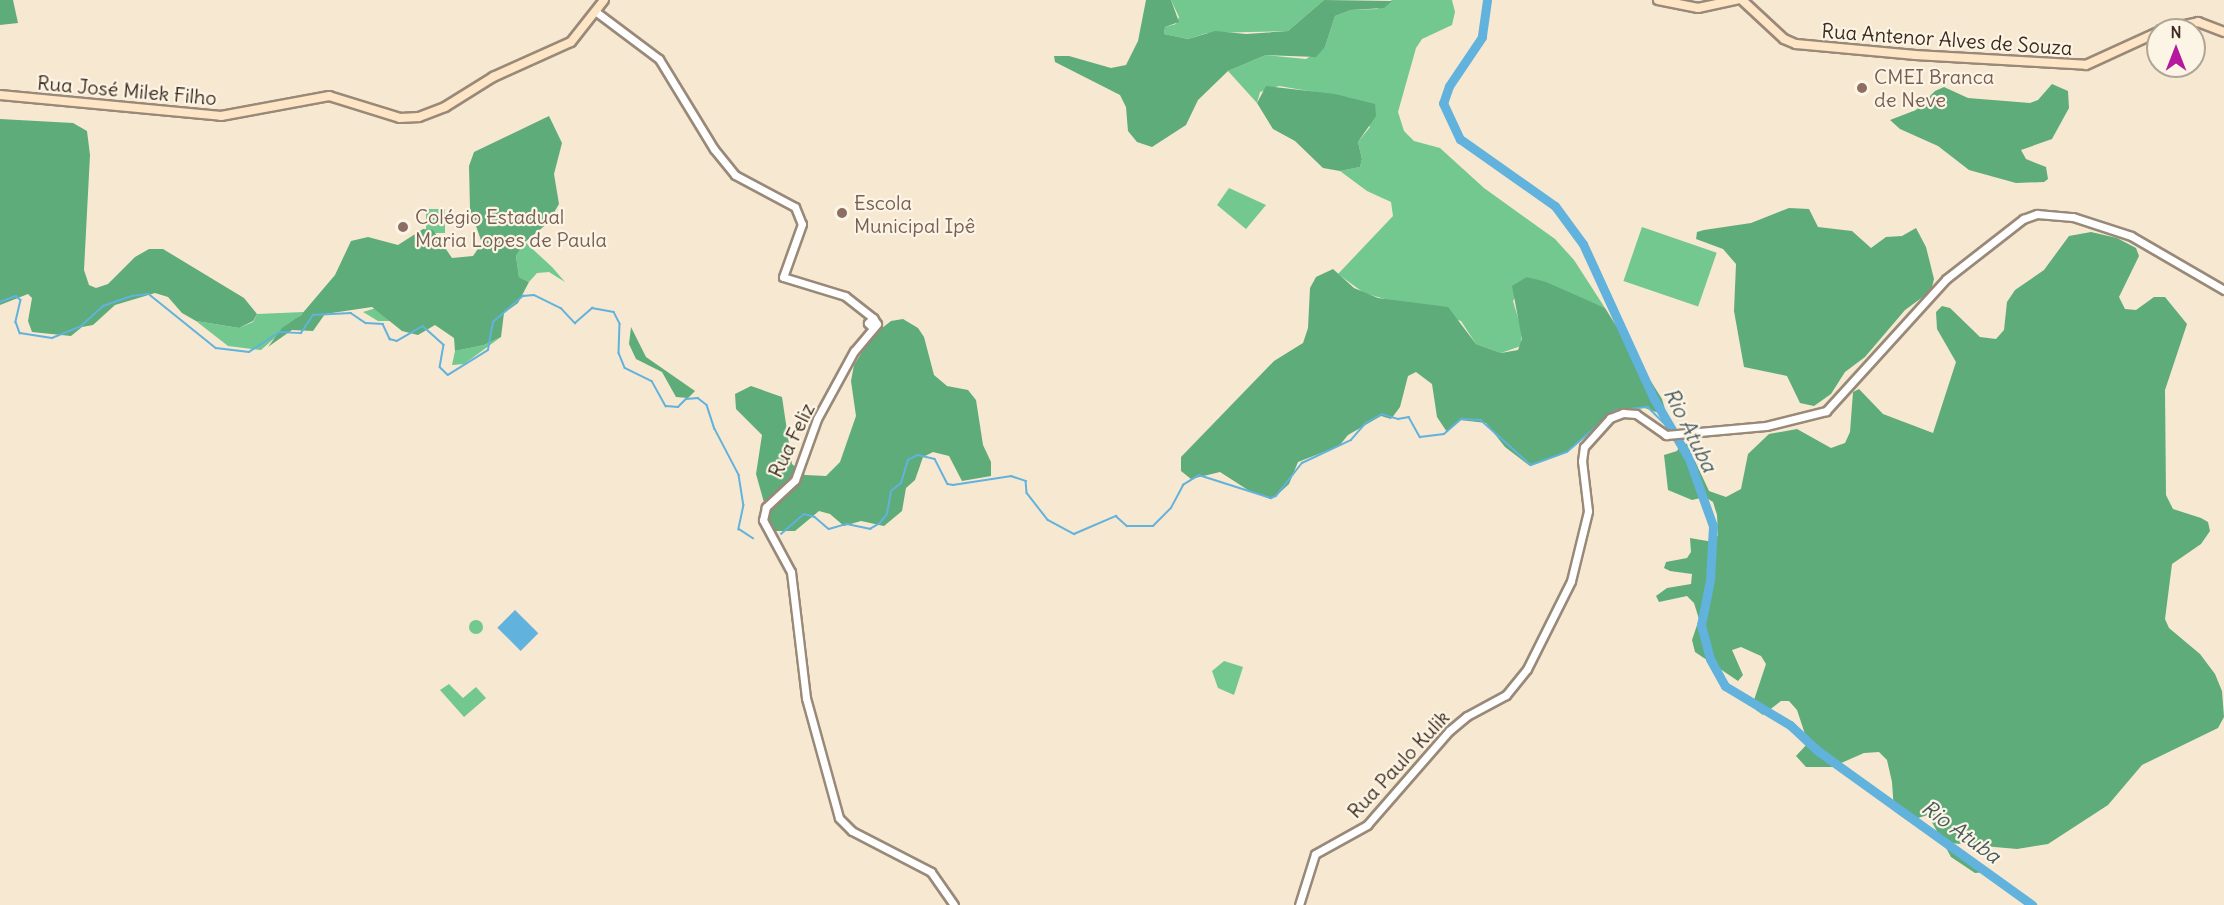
<!DOCTYPE html>
<html>
<head>
<meta charset="utf-8">
<style>
	body { margin:0 }
	#map { position:relative; width:2224px; height:905px; overflow:hidden; background:#f7e8d1; font-family:Delius,sans-serif }
	div>[style] { position:absolute }
	[style*='--x'] { left:calc(var(--x)*1px); top:calc(var(--y)*1px); width:calc(var(--w)*1px); rotate:calc(var(--a)*1deg) }
	.green>* { inset:0; background:#72c88e; transform-origin:0 0 }
	.round { border-radius:50% }
	.forest>* { inset:0; background:#5dac79 }
	.water>* { inset:0; background:#61b2dc; transform-origin:0 0 }
	.stream>* { height:1.5px; margin:-0.75px; padding:0 0.75px; transform-origin:0.75px; border-radius:0.75px; background:#61b2dc }
	.river>* { height:9px; margin:-4.5px; padding:0 4.5px; transform-origin:4.5px; border-radius:4.5px; background:#61b2dc }
	.roads { filter:drop-shadow(2px 0 #998978) drop-shadow(-2px 0 #998978) drop-shadow(0 2px #998978) drop-shadow(0 -2px #998978) }
	.tertiary>* { height:7px; margin:-3.5px; padding:0 3.5px; transform-origin:3.5px; border-radius:3.5px; background:#fff }
	.secondary>* { height:8px; margin:-4px; padding:0 4px; transform-origin:4px; border-radius:4px; background:#fee5c5 }
	.dots>* { width:16px; height:16px; translate:-50% -50%; box-sizing:border-box; border:3px solid #fcf5e5; border-radius:50% }
	span { translate:-50% -50%; white-space:nowrap; text-align:center; line-height:1.15; -webkit-text-stroke:4.5px #fcf5e5; paint-order:stroke }
	.street-label { font-size:20px; color:#3b2a1e }
	.education-label { font-size:20px; color:#785e54 }
	.left { translate:0 -50%; text-align:left }
	.water-label { font-size:21px; color:#485a60; font-style:italic }
	.north { position:absolute; left:2146px; top:18px; width:60px; height:60px; box-sizing:border-box; background:#fcf5e5; border:2px solid #afa495; border-radius:50%; rotate:0deg; font-size:16px; font-weight:700; line-height:24px; text-align:center; color:#3b2a1e }
	.north::after { content:''; display:block; margin:auto; width:21px; height:27px; background:#b5179e; clip-path:polygon(50% 0,100% 100%,50% 72%,0 100%) }
</style>
</head>
<body>
<div id="map">
	<div class="green">
		<i style="clip-path:polygon(1171px 0,1324px 0,1288px 31px,1207px 33px,1188px 39px,1164px 34px,1165px 27px,1176px 24px,1179px 17px)"></i>
		<i style="clip-path:polygon(1392px 0,1452px 0,1455px 12px,1452px 25px,1422px 39px,1416px 48px,1398px 112px,1404px 131px,1414px 141px,1440px 148px,1484px 188px,1555px 239px,1574px 260px,1605px 308px,1527px 277px,1513px 301px,1522px 331px,1521px 346px,1501px 353px,1476px 344px,1461px 321px,1364px 293px,1338px 274px,1393px 216px,1391px 202px,1367px 191px,1340px 171px,1360px 167px,1362px 159px,1358px 142px,1370px 127px,1350px 98px,1279px 86px,1260px 92px,1257px 103px,1228px 71px,1266px 55px,1306px 59px,1325px 47px,1335px 16px,1351px 10px,1377px 9px)"></i>
		<i style="clip-path:polygon(1229px 188px,1266px 205px,1246px 229px,1217px 205px)"></i>
		<i style="left:426px;top:209px;width:19px;height:24px"></i>
		<i style="left:1642px;top:227px;width:79px;height:57px;rotate:19deg"></i>
		<i style="clip-path:polygon(525px 242px,552px 267px,565px 282px,549px 272px,537px 273px,529px 282px,519px 277px,516px 256px)"></i>
		<i style="clip-path:polygon(376px 308px,382px 311px,390px 321px,378px 321px,363px 312px)"></i>
		<i style="clip-path:polygon(304px 312px,261px 350px,228px 346px,196px 321px,239px 328px,253px 322px,257px 314px)"></i>
		<i style="clip-path:polygon(501px 337px,464px 364px,452px 365px,455px 351px,484px 345px)"></i>
		<i class="round" style="left:469px;top:620px;width:14px;height:14px"></i>
		<i style="clip-path:polygon(1224px 661px,1243px 667px,1234px 695px,1218px 688px,1212px 671px)"></i>
		<i style="clip-path:polygon(449px 684px,463px 698px,476px 687px,486px 698px,464px 717px,440px 690px)"></i>
	</div>
	<div class="forest">
		<i style="clip-path:polygon(0 0,13px 0,18px 23px,0 25px)"></i>
		<i style="clip-path:polygon(1146px 0,1171px 0,1179px 22px,1165px 27px,1164px 34px,1188px 39px,1215px 31px,1246px 34px,1288px 31px,1324px 0,1392px 1px,1384px 8px,1351px 10px,1335px 16px,1325px 47px,1316px 57px,1266px 55px,1228px 71px,1198px 100px,1186px 125px,1152px 147px,1137px 142px,1128px 131px,1126px 107px,1120px 95px,1055px 62px,1054px 56px,1069px 56px,1111px 68px,1126px 65px,1138px 41px)"></i>
		<i style="clip-path:polygon(2052px 84px,2068px 91px,2069px 108px,2052px 139px,2021px 150px,2026px 159px,2046px 167px,2048px 179px,2044px 182px,2016px 183px,1969px 170px,1938px 146px,1900px 129px,1890px 120px,1916px 110px,1935px 91px,1944px 87px,1968px 98px,2030px 103px,2038px 100px)"></i>
		<i style="clip-path:polygon(1266px 86px,1335px 94px,1375px 104px,1376px 116px,1358px 142px,1362px 159px,1360px 167px,1340px 171px,1323px 168px,1295px 141px,1273px 129px,1257px 103px)"></i>
		<i style="clip-path:polygon(549px 116px,562px 143px,554px 174px,559px 204px,548px 223px,525px 242px,516px 256px,519px 277px,529px 282px,518px 303px,504px 313px,501px 337px,484px 345px,455px 351px,454px 338px,435px 325px,418px 335px,402px 331px,372px 307px,325px 314px,313px 331px,292px 330px,268px 347px,282px 328px,301px 315px,335px 275px,351px 241px,368px 237px,398px 245px,423px 229px,433px 230px,452px 258px,473px 256px,482px 243px,470px 209px,469px 166px,474px 152px)"></i>
		<i style="clip-path:polygon(0 119px,73px 123px,87px 131px,90px 155px,84px 270px,89px 285px,96px 288px,108px 284px,135px 257px,149px 249px,163px 249px,244px 298px,257px 314px,253px 321px,239px 328px,196px 321px,182px 313px,168px 297px,155px 293px,115px 305px,93px 325px,82px 327px,71px 336px,32px 332px,28px 321px,32px 298px,28px 294px,0 305px)"></i>
		<i style="clip-path:polygon(1789px 208px,1809px 209px,1818px 227px,1852px 231px,1871px 248px,1886px 237px,1902px 236px,1916px 228px,1926px 247px,1934px 279px,1931px 291px,1905px 310px,1865px 357px,1845px 372px,1831px 394px,1814px 406px,1800px 403px,1787px 376px,1744px 367px,1734px 311px,1736px 264px,1723px 249px,1696px 239px,1697px 232px,1704px 230px,1751px 223px)"></i>
		<i style="clip-path:polygon(2091px 232px,2117px 238px,2136px 248px,2139px 256px,2119px 297px,2125px 309px,2136px 310px,2154px 297px,2165px 297px,2187px 324px,2165px 390px,2166px 495px,2173px 509px,2201px 518px,2208px 522px,2210px 531px,2201px 544px,2172px 564px,2165px 619px,2169px 628px,2200px 654px,2215px 674px,2222px 691px,2224px 717px,2218px 728px,2142px 765px,2108px 805px,2048px 844px,2017px 849px,1950px 843px,1950px 849px,1985px 872px,1975px 873px,1951px 857px,1928px 815px,1908px 821px,1894px 811px,1892px 782px,1887px 760px,1879px 752px,1864px 753px,1832px 767px,1806px 767px,1796px 756px,1808px 743px,1797px 710px,1789px 701px,1781px 701px,1763px 715px,1756px 710px,1754px 700px,1766px 664px,1761px 656px,1741px 647px,1732px 650px,1743px 675px,1738px 681px,1695px 652px,1692px 640px,1699px 619px,1694px 603px,1687px 596px,1659px 602px,1656px 596px,1667px 588px,1691px 584px,1692px 574px,1670px 571px,1664px 568px,1666px 562px,1687px 558px,1691px 552px,1690px 538px,1713px 542px,1718px 535px,1717px 515px,1713px 502px,1705px 497px,1692px 500px,1668px 490px,1664px 455px,1677px 451px,1681px 443px,1687px 444px,1709px 491px,1726px 497px,1741px 489px,1748px 454px,1769px 434px,1797px 429px,1831px 448px,1845px 443px,1850px 432px,1853px 392px,1859px 389px,1883px 414px,1933px 433px,1956px 362px,1937px 329px,1936px 312px,1942px 306px,1950px 308px,1980px 337px,1996px 339px,2004px 330px,2007px 302px,2015px 290px,2044px 270px,2069px 236px)"></i>
		<i style="clip-path:polygon(1333px 269px,1354px 288px,1378px 298px,1448px 307px,1476px 344px,1501px 353px,1518px 350px,1522px 339px,1512px 286px,1527px 277px,1546px 282px,1605px 308px,1662px 399px,1667px 416px,1642px 407px,1613px 412px,1566px 453px,1530px 466px,1505px 447px,1486px 423px,1460px 420px,1447px 432px,1437px 417px,1432px 384px,1416px 372px,1408px 376px,1400px 407px,1391px 419px,1381px 416px,1348px 435px,1339px 446px,1298px 462px,1289px 484px,1275px 497px,1270px 499px,1248px 490px,1220px 472px,1191px 479px,1181px 471px,1181px 457px,1274px 361px,1303px 343px,1308px 328px,1310px 288px,1316px 277px)"></i>
		<i style="clip-path:polygon(903px 319px,918px 328px,924px 337px,934px 375px,947px 386px,968px 390px,976px 400px,983px 445px,991px 462px,991px 476px,962px 481px,949px 456px,933px 452px,923px 457px,915px 480px,906px 488px,902px 511px,884px 526px,861px 521px,844px 526px,830px 514px,819px 511px,795px 531px,772px 531px,756px 474px,762px 435px,736px 409px,735px 394px,751px 386px,782px 397px,792px 464px,805px 475px,826px 476px,840px 462px,856px 416px,851px 381px,854px 365px,872px 336px,891px 321px)"></i>
		<i style="clip-path:polygon(631px 327px,646px 357px,695px 391px,688px 398px,676px 397px,662px 372px,636px 359px,629px 344px)"></i>
	</div>
	<div class="water">
		<i style="left:515px;top:610px;width:33px;height:25px;rotate:45deg"></i>
	</div>
	<div class="stream">
		<i style="--x:0;--y:302;--w:17;--a:-21"></i>
		<i style="--x:16;--y:296;--w:6;--a:39"></i>
		<i style="--x:21;--y:300;--w:23;--a:103"></i>
		<i style="--x:16;--y:322;--w:12;--a:70"></i>
		<i style="--x:20;--y:333;--w:32;--a:9"></i>
		<i style="--x:52;--y:338;--w:31;--a:-22"></i>
		<i style="--x:81;--y:326;--w:30;--a:-42"></i>
		<i style="--x:103;--y:306;--w:31;--a:-19"></i>
		<i style="--x:132;--y:296;--w:17;--a:-7"></i>
		<i style="--x:149;--y:294;--w:86;--a:38.9"></i>
		<i style="--x:216;--y:348;--w:33;--a:7"></i>
		<i style="--x:249;--y:352;--w:37;--a:-33"></i>
		<i style="--x:280;--y:332;--w:21;--a:3"></i>
		<i style="--x:301;--y:333;--w:22;--a:-56"></i>
		<i style="--x:313;--y:315;--w:38;--a:-3"></i>
		<i style="--x:351;--y:313;--w:18;--a:34"></i>
		<i style="--x:366;--y:323;--w:17;--a:3"></i>
		<i style="--x:383;--y:324;--w:17;--a:65"></i>
		<i style="--x:390;--y:339;--w:7;--a:16"></i>
		<i style="--x:397;--y:341;--w:30;--a:-30"></i>
		<i style="--x:423;--y:326;--w:28;--a:42"></i>
		<i style="--x:444;--y:345;--w:22;--a:100"></i>
		<i style="--x:440;--y:367;--w:11;--a:45"></i>
		<i style="--x:448;--y:375;--w:47;--a:-32"></i>
		<i style="--x:488;--y:350;--w:28;--a:-80"></i>
		<i style="--x:493;--y:322;--w:40;--a:-41"></i>
		<i style="--x:523;--y:296;--w:11;--a:-5"></i>
		<i style="--x:534;--y:295;--w:30;--a:26"></i>
		<i style="--x:561;--y:308;--w:21;--a:47"></i>
		<i style="--x:575;--y:323;--w:23;--a:-41"></i>
		<i style="--x:592;--y:308;--w:22;--a:10"></i>
		<i style="--x:614;--y:312;--w:13;--a:63"></i>
		<i style="--x:620;--y:324;--w:29;--a:92"></i>
		<i style="--x:619;--y:353;--w:16;--a:68"></i>
		<i style="--x:625;--y:368;--w:30;--a:26"></i>
		<i style="--x:652;--y:381;--w:29;--a:61"></i>
		<i style="--x:666;--y:406;--w:12;--a:5"></i>
		<i style="--x:678;--y:407;--w:11;--a:-45"></i>
		<i style="--x:686;--y:399;--w:12;--a:-5"></i>
		<i style="--x:698;--y:398;--w:11;--a:38"></i>
		<i style="--x:707;--y:405;--w:25;--a:72"></i>
		<i style="--x:715;--y:429;--w:52;--a:62.4"></i>
		<i style="--x:739;--y:475;--w:30;--a:81"></i>
		<i style="--x:744;--y:505;--w:25;--a:102"></i>
		<i style="--x:739;--y:529;--w:17;--a:33"></i>
		<i style="--x:781;--y:534;--w:30;--a:-41"></i>
		<i style="--x:804;--y:514;--w:11;--a:15"></i>
		<i style="--x:815;--y:517;--w:18;--a:41"></i>
		<i style="--x:829;--y:529;--w:19;--a:-16"></i>
		<i style="--x:847;--y:524;--w:24;--a:12"></i>
		<i style="--x:870;--y:529;--w:12;--a:-31"></i>
		<i style="--x:880;--y:523;--w:11;--a:-52"></i>
		<i style="--x:887;--y:514;--w:23;--a:-80"></i>
		<i style="--x:891;--y:491;--w:13;--a:-39"></i>
		<i style="--x:901;--y:483;--w:24;--a:-73"></i>
		<i style="--x:908;--y:460;--w:11;--a:-27"></i>
		<i style="--x:918;--y:455;--w:17;--a:13"></i>
		<i style="--x:935;--y:459;--w:28;--a:63"></i>
		<i style="--x:948;--y:484;--w:5;--a:11"></i>
		<i style="--x:953;--y:485;--w:59;--a:-8.8"></i>
		<i style="--x:1011;--y:476;--w:16;--a:18"></i>
		<i style="--x:1026;--y:481;--w:12;--a:85"></i>
		<i style="--x:1027;--y:493;--w:34;--a:52"></i>
		<i style="--x:1048;--y:520;--w:30;--a:28"></i>
		<i style="--x:1074;--y:534;--w:46;--a:-23.2"></i>
		<i style="--x:1116;--y:516;--w:15;--a:42"></i>
		<i style="--x:1127;--y:526;--w:26;--a:0"></i>
		<i style="--x:1153;--y:526;--w:25;--a:-45"></i>
		<i style="--x:1171;--y:508;--w:26;--a:-62"></i>
		<i style="--x:1183;--y:485;--w:19;--a:-32"></i>
		<i style="--x:1199;--y:475;--w:76;--a:17.7"></i>
		<i style="--x:1271;--y:498;--w:5;--a:-22"></i>
		<i style="--x:1276;--y:496;--w:42;--a:-51.8"></i>
		<i style="--x:1302;--y:463;--w:54;--a:-25.1"></i>
		<i style="--x:1351;--y:440;--w:23;--a:-49"></i>
		<i style="--x:1366;--y:423;--w:18;--a:-29"></i>
		<i style="--x:1382;--y:414;--w:17;--a:17"></i>
		<i style="--x:1398;--y:419;--w:11;--a:-10"></i>
		<i style="--x:1409;--y:417;--w:23;--a:61"></i>
		<i style="--x:1420;--y:437;--w:24;--a:-7"></i>
		<i style="--x:1444;--y:434;--w:23;--a:-41"></i>
		<i style="--x:1461;--y:419;--w:20;--a:3"></i>
		<i style="--x:1481;--y:420;--w:67;--a:42"></i>
		<i style="--x:1531;--y:465;--w:38;--a:-20"></i>
		<i style="--x:1567;--y:452;--w:62;--a:-41.1"></i>
		<i style="--x:1614;--y:411;--w:34;--a:-7"></i>
		<i style="--x:1648;--y:407;--w:34;--a:45"></i>
	</div>
	<div class="river">
		<i style="--x:1487;--y:0;--w:37;--a:98"></i>
		<i style="--x:1482;--y:37;--w:59;--a:124"></i>
		<i style="--x:1449;--y:86;--w:18;--a:109"></i>
		<i style="--x:1443;--y:103;--w:40;--a:65"></i>
		<i style="--x:1460;--y:139;--w:116;--a:35.2"></i>
		<i style="--x:1555;--y:206;--w:47;--a:53.6"></i>
		<i style="--x:1583;--y:244;--w:170;--a:65.4"></i>
		<i style="--x:1654;--y:399;--w:69;--a:59.7"></i>
		<i style="--x:1689;--y:459;--w:71;--a:70.3"></i>
		<i style="--x:1713;--y:526;--w:54;--a:93.2"></i>
		<i style="--x:1710;--y:580;--w:46;--a:101.3"></i>
		<i style="--x:1701;--y:625;--w:35;--a:75"></i>
		<i style="--x:1710;--y:659;--w:31;--a:61"></i>
		<i style="--x:1725;--y:686;--w:76;--a:31"></i>
		<i style="--x:1790;--y:725;--w:38;--a:43"></i>
		<i style="--x:1818;--y:751;--w:264;--a:35.7"></i>
	</div>
	<div class="roads">
		<div class="tertiary">
			<i style="--x:595;--y:11;--w:80;--a:36.9"></i>
			<i style="--x:659;--y:59;--w:105;--a:58.6"></i>
			<i style="--x:714;--y:149;--w:33;--a:51"></i>
			<i style="--x:735;--y:175;--w:68;--a:28.1"></i>
			<i style="--x:795;--y:207;--w:18;--a:68"></i>
			<i style="--x:802;--y:224;--w:56;--a:109.7"></i>
			<i style="--x:783;--y:277;--w:65;--a:17"></i>
			<i style="--x:845;--y:296;--w:36;--a:38"></i>
			<i style="--x:873;--y:328;--w:7;--a:-135"></i>
			<i style="--x:868;--y:323;--w:7;--a:-45"></i>
			<i style="--x:873;--y:318;--w:7;--a:56"></i>
			<i style="--x:877;--y:324;--w:35;--a:130"></i>
			<i style="--x:854;--y:351;--w:77;--a:118.6"></i>
			<i style="--x:817;--y:419;--w:65;--a:109.8"></i>
			<i style="--x:795;--y:480;--w:40;--a:137"></i>
			<i style="--x:766;--y:507;--w:13;--a:103"></i>
			<i style="--x:763;--y:520;--w:59;--a:61.7"></i>
			<i style="--x:791;--y:572;--w:127;--a:83.2"></i>
			<i style="--x:806;--y:698;--w:124;--a:74.6"></i>
			<i style="--x:839;--y:818;--w:18;--a:45"></i>
			<i style="--x:852;--y:831;--w:89;--a:27.4"></i>
			<i style="--x:931;--y:872;--w:40;--a:55.1"></i>
			<i style="--x:1299;--y:905;--w:53;--a:-72.6"></i>
			<i style="--x:1315;--y:854;--w:60;--a:-29.1"></i>
			<i style="--x:1367;--y:825;--w:125;--a:-48.9"></i>
			<i style="--x:1449;--y:731;--w:23;--a:-40"></i>
			<i style="--x:1467;--y:716;--w:44;--a:-28.3"></i>
			<i style="--x:1506;--y:695;--w:33;--a:-51"></i>
			<i style="--x:1527;--y:669;--w:98;--a:-63.4"></i>
			<i style="--x:1571;--y:581;--w:72;--a:-76.3"></i>
			<i style="--x:1588;--y:511;--w:50;--a:-96.8"></i>
			<i style="--x:1582;--y:461;--w:14;--a:-82"></i>
			<i style="--x:1584;--y:447;--w:39;--a:-48"></i>
			<i style="--x:1610;--y:418;--w:14;--a:-21"></i>
			<i style="--x:1623;--y:413;--w:13;--a:4"></i>
			<i style="--x:1636;--y:414;--w:37;--a:35"></i>
			<i style="--x:1666;--y:435;--w:100;--a:-5.1"></i>
			<i style="--x:1766;--y:426;--w:62;--a:-14"></i>
			<i style="--x:1826;--y:411;--w:178;--a:-47.7"></i>
			<i style="--x:1946;--y:279;--w:98;--a:-37.9"></i>
			<i style="--x:2023;--y:219;--w:15;--a:-20"></i>
			<i style="--x:2037;--y:214;--w:36;--a:5"></i>
			<i style="--x:2073;--y:217;--w:61;--a:18.1"></i>
			<i style="--x:2131;--y:236;--w:108;--a:30.1"></i>
		</div>
		<div class="secondary">
			<i style="--x:1658;--y:0;--w:41;--a:11.3"></i>
			<i style="--x:1698;--y:8;--w:40;--a:-12"></i>
			<i style="--x:1742;--y:0;--w:57;--a:42.9"></i>
			<i style="--x:1784;--y:39;--w:13;--a:23"></i>
			<i style="--x:1796;--y:44;--w:120;--a:5.3"></i>
			<i style="--x:1915;--y:55;--w:171;--a:3.3"></i>
			<i style="--x:2086;--y:65;--w:79;--a:-24.6"></i>
			<i style="--x:2161;--y:30;--w:38;--a:-12"></i>
			<i style="--x:2198;--y:22;--w:28;--a:21"></i>
			<i style="--x:0;--y:95;--w:222;--a:5.4"></i>
			<i style="--x:221;--y:116;--w:110;--a:-10.5"></i>
			<i style="--x:329;--y:96;--w:74;--a:17.2"></i>
			<i style="--x:400;--y:118;--w:19;--a:-3"></i>
			<i style="--x:419;--y:117;--w:28;--a:-21"></i>
			<i style="--x:445;--y:107;--w:57;--a:-32"></i>
			<i style="--x:493;--y:77;--w:85;--a:-24.2"></i>
			<i style="--x:571;--y:42;--w:53;--a:-51.8"></i>
		</div>
	</div>
	<div class="dots">
		<i style="left:1862px;top:88px;background:#8d6e63"></i>
		<i style="left:842px;top:213px;background:#8d6e63"></i>
		<i style="left:403px;top:227px;background:#8d6e63"></i>
	</div>
	<div class="street-label">
		<span style="left:1947px;top:39px;rotate:4deg">Rua Antenor Alves de Souza</span>
		<span style="left:127px;top:90px;rotate:5deg">Rua José Milek Filho</span>
		<span style="left:791px;top:440px;rotate:-64deg">Rua Feliz</span>
		<span style="left:1398px;top:764px;rotate:-47deg">Rua Paulo Kulik</span>
	</div>
	<div class="education-label">
		<span class="left" style="left:1874px;top:88px">CMEI Branca<br>de Neve</span>
		<span class="left" style="left:854px;top:214px">Escola<br>Municipal Ipê</span>
		<span class="left" style="left:415px;top:228px">Colégio Estadual<br>Maria Lopes de Paula</span>
	</div>
	<div class="water-label">
		<span style="left:1690px;top:430px;rotate:63deg">Rio Atuba</span>
		<span style="left:1961px;top:832px;rotate:36deg">Rio Atuba</span>
	</div>
	<div class="north">N</div>
</div>
</body>
</html>
